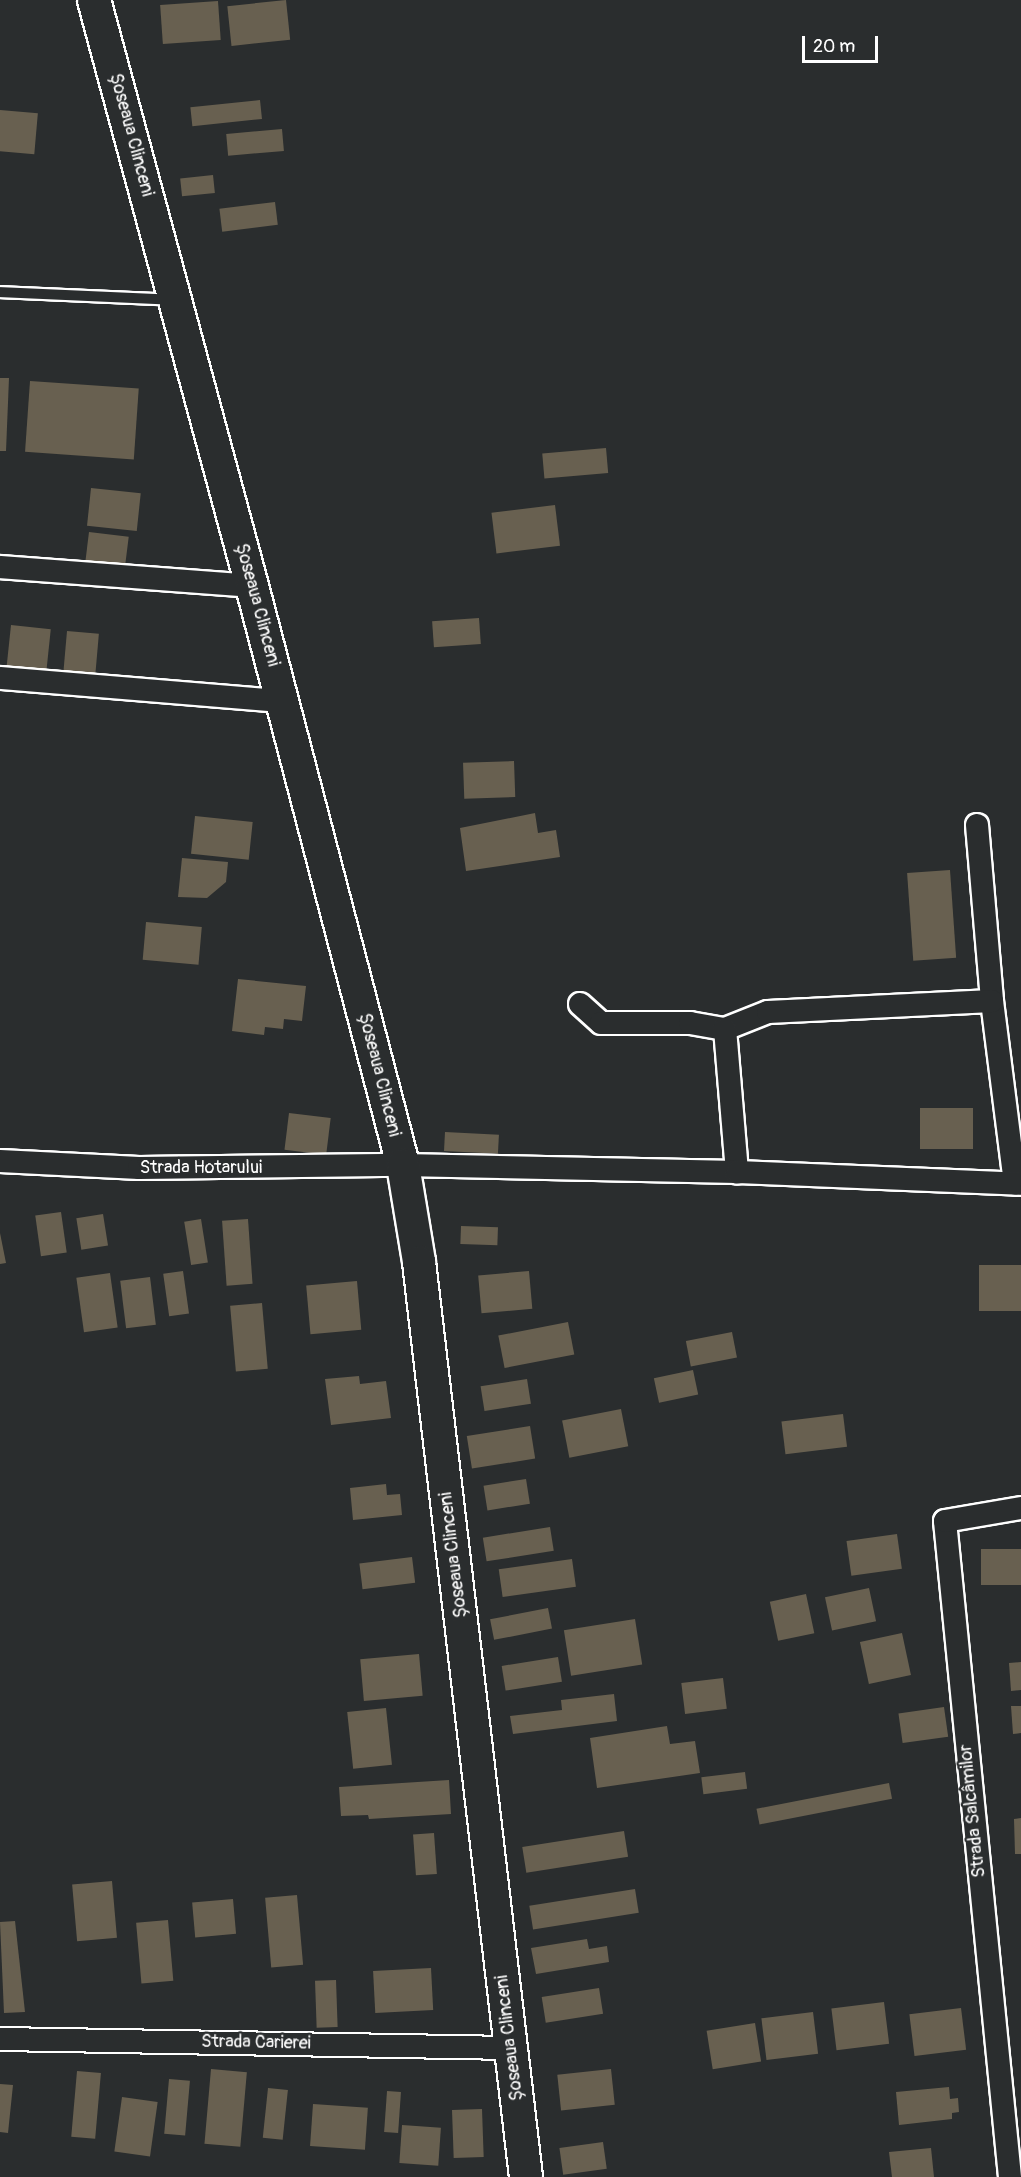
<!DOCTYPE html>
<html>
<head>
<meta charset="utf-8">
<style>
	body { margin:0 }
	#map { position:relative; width:1021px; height:2177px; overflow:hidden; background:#2a2d2e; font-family:Pangolin,sans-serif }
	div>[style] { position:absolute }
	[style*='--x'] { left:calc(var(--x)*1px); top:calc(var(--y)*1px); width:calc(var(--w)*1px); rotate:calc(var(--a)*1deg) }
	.building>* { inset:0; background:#686050; transform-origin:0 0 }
	.roads { filter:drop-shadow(2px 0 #fff) drop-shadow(-2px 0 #fff) drop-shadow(0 2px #fff) drop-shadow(0 -2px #fff) }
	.lane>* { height:10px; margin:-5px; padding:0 5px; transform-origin:5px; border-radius:5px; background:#2a2d2e }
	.street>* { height:22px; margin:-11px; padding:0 11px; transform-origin:11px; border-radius:11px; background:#2a2d2e }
	.secondary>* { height:32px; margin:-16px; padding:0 16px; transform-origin:16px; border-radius:16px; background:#2a2d2e }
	span { translate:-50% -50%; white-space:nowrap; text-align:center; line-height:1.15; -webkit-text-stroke:4.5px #2a2d2e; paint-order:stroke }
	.street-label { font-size:18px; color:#fff }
	.scale { position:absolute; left:802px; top:36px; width:76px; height:27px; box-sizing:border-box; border:3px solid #fff; border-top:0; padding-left:8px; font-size:18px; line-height:21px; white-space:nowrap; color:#fff; -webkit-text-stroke:4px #2a2d2e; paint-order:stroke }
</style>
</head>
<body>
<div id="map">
	<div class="building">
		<i style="left:286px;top:0;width:40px;height:59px;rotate:84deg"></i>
		<i style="left:218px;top:1px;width:39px;height:58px;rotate:86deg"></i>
		<i style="left:260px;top:100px;width:19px;height:70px;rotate:84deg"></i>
		<i style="left:0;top:110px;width:38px;height:41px;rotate:5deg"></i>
		<i style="left:282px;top:129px;width:22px;height:56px;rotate:85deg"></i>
		<i style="left:213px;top:175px;width:18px;height:33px;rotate:84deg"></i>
		<i style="left:275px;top:202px;width:23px;height:56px;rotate:83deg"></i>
		<i style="clip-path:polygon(0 378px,9px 378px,6px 451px,0 451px)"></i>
		<i style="left:30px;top:381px;width:109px;height:71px;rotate:4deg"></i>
		<i style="left:606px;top:448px;width:25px;height:64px;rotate:85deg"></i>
		<i style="left:91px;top:488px;width:50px;height:38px;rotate:6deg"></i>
		<i style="left:555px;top:505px;width:41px;height:64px;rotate:83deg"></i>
		<i style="left:89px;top:532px;width:40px;height:34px;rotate:7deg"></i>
		<i style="left:479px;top:618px;width:26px;height:47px;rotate:86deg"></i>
		<i style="left:11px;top:625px;width:40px;height:41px;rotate:6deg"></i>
		<i style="left:67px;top:631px;width:32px;height:40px;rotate:5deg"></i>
		<i style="left:514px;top:761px;width:36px;height:51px;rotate:88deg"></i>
		<i style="clip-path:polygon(535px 813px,538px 833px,556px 830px,560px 857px,466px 871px,460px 828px)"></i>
		<i style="left:195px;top:816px;width:58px;height:38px;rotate:6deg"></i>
		<i style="clip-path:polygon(182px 858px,228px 862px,226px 882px,207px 898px,178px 897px)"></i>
		<i style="left:950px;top:870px;width:88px;height:43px;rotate:86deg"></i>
		<i style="left:146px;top:922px;width:56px;height:38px;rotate:5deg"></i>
		<i style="clip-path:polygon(238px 979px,306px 986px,302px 1021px,284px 1019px,283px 1029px,265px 1027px,264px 1035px,232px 1031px)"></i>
		<i style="left:973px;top:1108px;width:41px;height:53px;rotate:90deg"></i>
		<i style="left:289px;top:1113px;width:42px;height:37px;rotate:7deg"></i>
		<i style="left:445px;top:1132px;width:54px;height:19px;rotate:3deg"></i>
		<i style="left:61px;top:1212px;width:41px;height:26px;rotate:82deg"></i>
		<i style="left:103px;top:1214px;width:32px;height:27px;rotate:81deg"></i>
		<i style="left:201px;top:1219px;width:44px;height:17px;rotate:81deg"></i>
		<i style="left:248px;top:1219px;width:65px;height:26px;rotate:86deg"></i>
		<i style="left:461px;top:1226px;width:37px;height:18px;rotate:2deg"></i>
		<i style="clip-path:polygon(0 1233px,6px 1263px,0 1264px)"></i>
		<i style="left:1021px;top:1265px;width:46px;height:42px;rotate:90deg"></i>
		<i style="left:183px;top:1271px;width:43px;height:20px;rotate:82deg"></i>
		<i style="left:529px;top:1271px;width:38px;height:51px;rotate:85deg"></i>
		<i style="left:110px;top:1273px;width:55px;height:34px;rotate:82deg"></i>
		<i style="left:150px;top:1277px;width:48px;height:30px;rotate:83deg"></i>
		<i style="left:357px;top:1281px;width:49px;height:51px;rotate:85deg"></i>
		<i style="left:262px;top:1303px;width:66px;height:32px;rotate:85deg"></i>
		<i style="left:568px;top:1322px;width:33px;height:71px;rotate:79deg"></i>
		<i style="left:732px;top:1332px;width:26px;height:47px;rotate:79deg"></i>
		<i style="left:693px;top:1370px;width:25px;height:40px;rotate:78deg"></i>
		<i style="clip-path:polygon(359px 1376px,360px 1384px,386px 1381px,391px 1418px,331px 1425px,325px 1379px)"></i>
		<i style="left:527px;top:1379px;width:25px;height:47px;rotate:81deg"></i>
		<i style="left:621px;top:1409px;width:38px;height:60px;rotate:79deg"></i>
		<i style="left:843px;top:1414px;width:33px;height:62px;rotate:83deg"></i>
		<i style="left:530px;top:1426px;width:33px;height:64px;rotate:81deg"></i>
		<i style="left:526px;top:1479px;width:25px;height:43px;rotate:81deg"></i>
		<i style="clip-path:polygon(386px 1484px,387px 1495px,400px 1494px,402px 1515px,353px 1520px,350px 1488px)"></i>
		<i style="left:550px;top:1527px;width:24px;height:68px;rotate:81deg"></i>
		<i style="left:897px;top:1534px;width:35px;height:51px;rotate:82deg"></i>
		<i style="left:1021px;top:1549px;width:36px;height:40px;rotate:90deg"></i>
		<i style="left:412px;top:1557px;width:26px;height:53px;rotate:83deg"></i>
		<i style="left:572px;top:1559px;width:28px;height:74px;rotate:82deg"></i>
		<i style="left:869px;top:1588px;width:34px;height:45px;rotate:78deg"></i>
		<i style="left:806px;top:1594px;width:40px;height:37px;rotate:78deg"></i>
		<i style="left:548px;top:1608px;width:21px;height:59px;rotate:79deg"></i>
		<i style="left:635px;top:1619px;width:46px;height:72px;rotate:81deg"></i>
		<i style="left:902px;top:1633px;width:43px;height:43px;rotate:78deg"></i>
		<i style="left:419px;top:1654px;width:42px;height:59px;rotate:85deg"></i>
		<i style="left:558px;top:1657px;width:25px;height:57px;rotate:81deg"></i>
		<i style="clip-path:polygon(1021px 1662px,1021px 1690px,1011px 1691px,1009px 1663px)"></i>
		<i style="left:723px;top:1678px;width:31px;height:42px;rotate:83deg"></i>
		<i style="clip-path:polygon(614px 1694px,617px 1721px,513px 1734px,510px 1716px,562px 1710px,561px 1700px)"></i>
		<i style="clip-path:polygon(1011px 1706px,1021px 1706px,1021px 1733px,1013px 1734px)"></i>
		<i style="left:944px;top:1707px;width:30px;height:46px;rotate:82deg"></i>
		<i style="left:386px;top:1708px;width:57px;height:39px;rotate:84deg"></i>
		<i style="clip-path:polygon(667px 1726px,670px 1744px,695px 1741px,700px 1773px,597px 1788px,590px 1738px)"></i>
		<i style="left:745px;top:1772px;width:17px;height:44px;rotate:83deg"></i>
		<i style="clip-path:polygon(449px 1780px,451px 1814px,369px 1819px,368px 1815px,341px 1816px,339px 1787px)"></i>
		<i style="left:889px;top:1783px;width:16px;height:135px;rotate:79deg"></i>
		<i style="clip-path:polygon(1021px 1818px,1021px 1854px,1015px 1854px,1014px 1819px)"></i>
		<i style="left:624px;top:1831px;width:26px;height:103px;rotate:81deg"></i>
		<i style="left:434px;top:1833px;width:41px;height:21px;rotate:86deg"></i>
		<i style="left:112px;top:1881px;width:57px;height:40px;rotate:85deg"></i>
		<i style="left:635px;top:1889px;width:24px;height:107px;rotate:81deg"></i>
		<i style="left:297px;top:1895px;width:70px;height:32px;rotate:85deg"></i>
		<i style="left:233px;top:1899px;width:35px;height:41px;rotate:85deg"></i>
		<i style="left:168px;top:1920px;width:61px;height:32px;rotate:85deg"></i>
		<i style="clip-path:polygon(15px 1921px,25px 2012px,4px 2013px,0 1922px)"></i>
		<i style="clip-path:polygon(587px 1939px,589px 1949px,607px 1946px,609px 1962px,536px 1974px,531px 1948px)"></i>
		<i style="left:431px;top:1968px;width:42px;height:58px;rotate:87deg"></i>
		<i style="left:336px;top:1980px;width:47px;height:21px;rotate:88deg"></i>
		<i style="left:599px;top:1988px;width:26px;height:58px;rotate:81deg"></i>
		<i style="left:884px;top:2002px;width:42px;height:53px;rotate:83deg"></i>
		<i style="left:961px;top:2008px;width:42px;height:52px;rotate:83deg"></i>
		<i style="left:813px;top:2012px;width:42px;height:52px;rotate:83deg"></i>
		<i style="left:755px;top:2023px;width:39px;height:49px;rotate:81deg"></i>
		<i style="left:211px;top:2069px;width:36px;height:75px;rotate:5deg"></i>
		<i style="left:611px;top:2069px;width:36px;height:54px;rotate:84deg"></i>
		<i style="left:77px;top:2071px;width:24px;height:66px;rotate:5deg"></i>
		<i style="left:169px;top:2079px;width:21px;height:55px;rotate:5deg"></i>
		<i style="clip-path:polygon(0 2084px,13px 2085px,8px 2133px,0 2132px)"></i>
		<i style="clip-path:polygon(949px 2087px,950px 2099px,958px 2098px,959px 2112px,952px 2113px,952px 2119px,899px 2125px,896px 2092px)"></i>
		<i style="left:268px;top:2088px;width:20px;height:50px;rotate:6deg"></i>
		<i style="left:387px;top:2091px;width:14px;height:41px;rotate:4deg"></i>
		<i style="left:122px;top:2097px;width:36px;height:55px;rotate:8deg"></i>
		<i style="left:313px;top:2104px;width:55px;height:42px;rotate:4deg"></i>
		<i style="left:482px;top:2109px;width:48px;height:30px;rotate:88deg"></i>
		<i style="left:402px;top:2125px;width:39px;height:38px;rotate:4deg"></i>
		<i style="left:603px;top:2142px;width:27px;height:44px;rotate:82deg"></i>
		<i style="clip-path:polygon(931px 2148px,934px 2177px,892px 2177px,889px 2152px)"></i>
	</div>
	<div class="roads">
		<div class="lane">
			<i style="--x:0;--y:292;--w:173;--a:2.6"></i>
		</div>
		<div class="street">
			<i style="--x:0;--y:567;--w:253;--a:4.3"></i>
			<i style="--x:0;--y:678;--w:283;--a:4.7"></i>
			<i style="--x:977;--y:825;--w:177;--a:85.1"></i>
			<i style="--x:992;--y:1001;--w:184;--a:82.8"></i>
			<i style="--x:580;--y:1004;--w:28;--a:42"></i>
			<i style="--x:601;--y:1023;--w:89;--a:0"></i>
			<i style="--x:690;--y:1023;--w:36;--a:10"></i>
			<i style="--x:725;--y:1029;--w:46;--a:-21.6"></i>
			<i style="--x:768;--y:1012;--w:224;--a:-2.8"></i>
			<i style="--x:725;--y:1029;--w:144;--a:85.2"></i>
			<i style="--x:0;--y:1161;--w:139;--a:2.9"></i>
			<i style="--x:139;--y:1168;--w:264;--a:-0.7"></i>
			<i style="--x:403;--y:1165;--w:334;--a:1.2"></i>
			<i style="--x:737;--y:1172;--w:284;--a:2.4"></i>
			<i style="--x:0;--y:2039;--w:511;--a:1.01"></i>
			<i style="--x:1010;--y:2177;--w:659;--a:-95.66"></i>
			<i style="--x:945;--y:1521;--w:77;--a:-9.7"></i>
		</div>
		<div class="secondary">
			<i style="--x:94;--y:0;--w:607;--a:74.91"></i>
			<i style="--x:252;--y:586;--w:598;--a:75.38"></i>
			<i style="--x:403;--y:1165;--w:98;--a:80.6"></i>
			<i style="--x:419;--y:1262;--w:921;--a:83.33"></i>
		</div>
	</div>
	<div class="street-label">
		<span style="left:131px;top:135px;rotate:75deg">Șoseaua Clinceni</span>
		<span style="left:257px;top:605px;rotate:75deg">Șoseaua Clinceni</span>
		<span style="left:379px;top:1075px;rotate:76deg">Șoseaua Clinceni</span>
		<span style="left:201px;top:1168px">Strada Hotarului</span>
		<span style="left:454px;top:1555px;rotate:-97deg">Șoseaua Clinceni</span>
		<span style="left:973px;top:1811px;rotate:-96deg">Strada Salcâmilor</span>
		<span style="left:510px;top:2038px;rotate:-97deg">Șoseaua Clinceni</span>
		<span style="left:256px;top:2043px;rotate:1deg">Strada Carierei</span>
	</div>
	<div class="scale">20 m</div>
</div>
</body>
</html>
